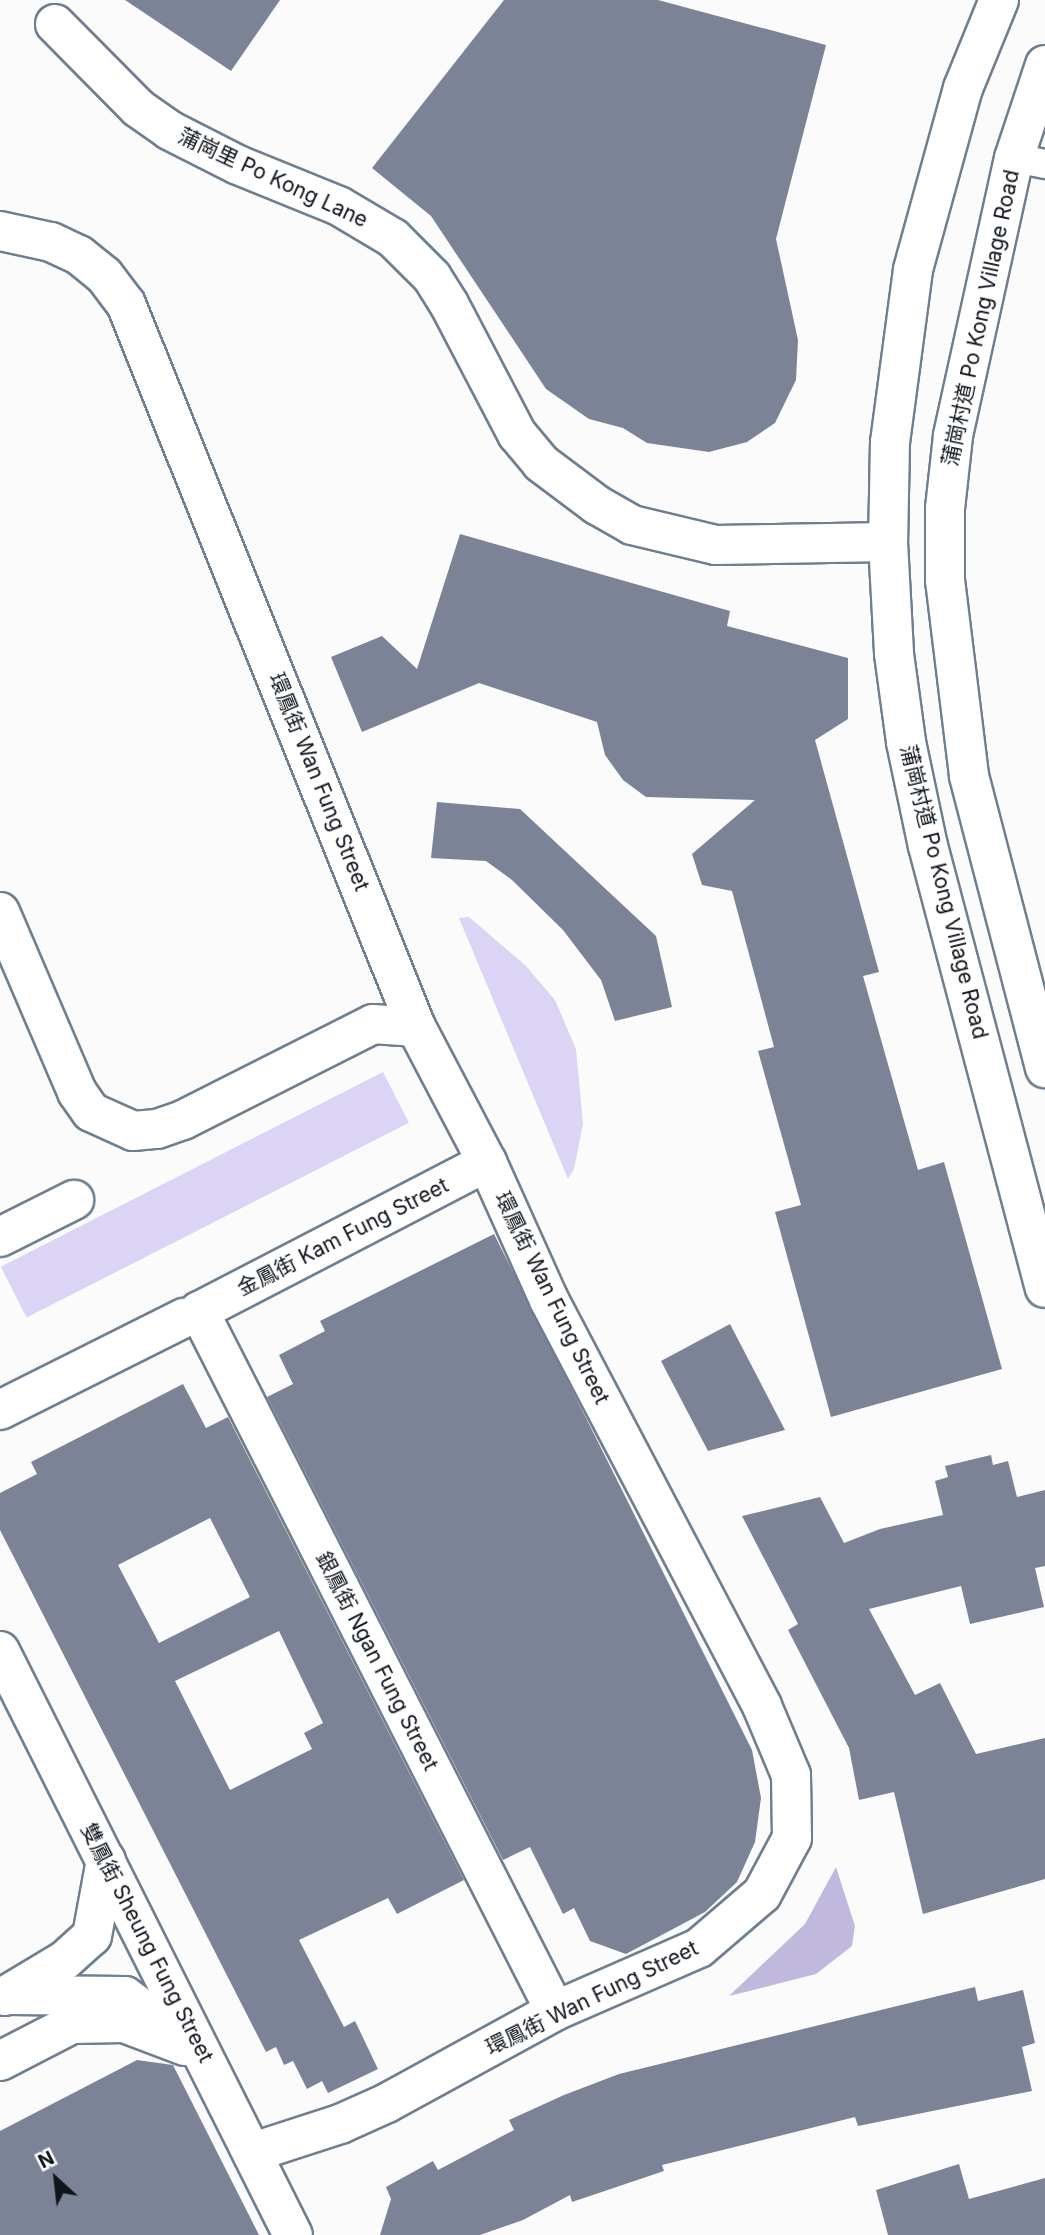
<!DOCTYPE html>
<html>
<head>
<meta charset="utf-8">
<style>
	body { margin:0 }
	#map { position:relative; width:1045px; height:2235px; overflow:hidden; background:#fbfbfb; font-family:Inter,"Noto Sans TC",sans-serif }
	div>[style] { position:absolute }
	[style*='--x'] { left:calc(var(--x)*1px); top:calc(var(--y)*1px); width:calc(var(--w)*1px); rotate:calc(var(--a)*1deg) }
	.green>* { inset:0; background:#dbd4f4; transform-origin:0 0 }
	.forest>* { inset:0; background:#c1b8dd }
	.building>* { inset:0; background:#7d8397 }
	.roads { filter:drop-shadow(2px 0 #6f7f8f) drop-shadow(-2px 0 #6f7f8f) drop-shadow(0 2px #6f7f8f) drop-shadow(0 -2px #6f7f8f) }
	.service>* { height:28px; margin:-14px; padding:0 14px; transform-origin:14px; border-radius:14px; background:#fff }
	.pedestrian>* { height:38px; margin:-19px; padding:0 19px; transform-origin:19px; border-radius:19px; background:#fff }
	.minor>* { height:38px; margin:-19px; padding:0 19px; transform-origin:19px; border-radius:19px; background:#fff }
	.tertiary>* { height:38px; margin:-19px; padding:0 19px; transform-origin:19px; border-radius:19px; background:#fff }
	.secondary>* { height:38px; margin:-19px; padding:0 19px; transform-origin:19px; border-radius:19px; background:#fff }
	span { translate:-50% -50%; white-space:nowrap; text-align:center; line-height:1.15; -webkit-text-stroke:5px #fff; paint-order:stroke }
	.street-label { font-size:21px; color:#0f151b }
	.north { position:absolute; left:21px; top:2144px; width:70px; height:70px; -webkit-text-stroke:5px #fff; paint-order:stroke; rotate:333deg; font-size:19px; font-weight:700; line-height:28px; text-align:center; color:#0f151b }
	.north::after { content:''; display:block; margin:auto; width:24px; height:32px; background:#0f151b; clip-path:polygon(50% 0,100% 100%,50% 72%,0 100%) }
</style>
</head>
<body>
<div id="map">
	<div class="green">
		<i style="clip-path:polygon(469px 917px,525px 965px,555px 1000px,576px 1049px,583px 1124px,574px 1169px,568px 1179px,459px 918px)"></i>
		<i style="left:383px;top:1072px;width:57px;height:429px;rotate:63deg"></i>
	</div>
	<div class="forest">
		<i style="clip-path:polygon(836px 1867px,855px 1926px,852px 1946px,816px 1974px,729px 1996px,805px 1924px)"></i>
	</div>
	<div class="building">
		<i style="clip-path:polygon(125px 0,280px 0,231px 71px)"></i>
		<i style="clip-path:polygon(504px 0,658px 0,826px 45px,776px 239px,798px 340px,796px 380px,775px 423px,747px 442px,709px 452px,647px 443px,623px 428px,589px 419px,546px 389px,431px 216px,372px 168px)"></i>
		<i style="clip-path:polygon(460px 534px,730px 611px,727px 626px,848px 658px,848px 719px,815px 740px,879px 972px,863px 976px,918px 1170px,944px 1162px,1002px 1369px,831px 1417px,775px 1212px,801px 1205px,758px 1051px,774px 1047px,732px 891px,702px 885px,692px 854px,755px 800px,646px 797px,623px 780px,605px 755px,597px 722px,479px 683px,362px 732px,331px 657px,382px 636px,417px 669px)"></i>
		<i style="clip-path:polygon(437px 802px,520px 809px,656px 936px,672px 1007px,615px 1021px,601px 980px,563px 930px,512px 880px,486px 861px,431px 858px)"></i>
		<i style="clip-path:polygon(494px 1234px,752px 1750px,761px 1798px,755px 1842px,737px 1882px,705px 1912px,626px 1954px,590px 1941px,574px 1908px,563px 1914px,530px 1847px,503px 1860px,267px 1397px,293px 1384px,279px 1355px,325px 1331px,320px 1321px)"></i>
		<i style="clip-path:polygon(730px 1324px,785px 1430px,708px 1451px,661px 1361px)"></i>
		<i style="clip-path:polygon(evenodd,183px 1384px,206px 1428px,228px 1417px,464px 1880px,397px 1914px,388px 1898px,299px 1940px,344px 2027px,355px 2021px,378px 2069px,328px 2093px,322px 2081px,307px 2089px,293px 2061px,284px 2065px,276px 2047px,266px 2052px,0 1530px,0 1493px,37px 1474px,31px 1462px,183px 1384px,210px 1518px,250px 1597px,159px 1643px,118px 1565px,210px 1518px,183px 1384px,279px 1631px,323px 1723px,304px 1733px,312px 1749px,230px 1790px,175px 1681px,279px 1631px)"></i>
		<i style="clip-path:polygon(991px 1455px,993px 1465px,1008px 1461px,1017px 1497px,1045px 1490px,1045px 1566px,1035px 1568px,1044px 1607px,970px 1624px,961px 1586px,869px 1609px,915px 1695px,940px 1683px,976px 1754px,1045px 1738px,1045px 1879px,923px 1914px,894px 1792px,859px 1800px,849px 1748px,788px 1630px,798px 1624px,742px 1516px,820px 1497px,844px 1543px,880px 1529px,943px 1515px,935px 1481px,948px 1477px,945px 1466px)"></i>
		<i style="clip-path:polygon(975px 1987px,978px 2001px,1023px 1990px,1035px 2043px,1022px 2047px,1032px 2091px,858px 2126px,855px 2117px,662px 2165px,664px 2171px,572px 2202px,570px 2195px,523px 2220px,480px 2235px,380px 2235px,391px 2199px,386px 2187px,433px 2161px,438px 2170px,514px 2130px,509px 2120px,564px 2095px,619px 2074px)"></i>
		<i style="clip-path:polygon(137px 2060px,173px 2065px,259px 2235px,0 2235px,0 2131px)"></i>
		<i style="clip-path:polygon(959px 2164px,969px 2199px,1045px 2178px,1045px 2235px,888px 2235px,876px 2190px)"></i>
	</div>
	<div class="roads">
		<div class="service">
			<i style="--x:1014;--y:158;--w:32;--a:11"></i>
		</div>
		<div class="pedestrian">
			<i style="--x:0;--y:1237;--w:83;--a:-26.6"></i>
			<i style="--x:0;--y:1410;--w:206;--a:-26.6"></i>
		</div>
		<div class="minor">
			<i style="--x:55;--y:24;--w:118;--a:45.3"></i>
			<i style="--x:138;--y:108;--w:38;--a:35"></i>
			<i style="--x:169;--y:130;--w:77;--a:26.9"></i>
			<i style="--x:238;--y:165;--w:109;--a:22.1"></i>
			<i style="--x:339;--y:206;--w:63;--a:30.7"></i>
			<i style="--x:393;--y:238;--w:55;--a:45"></i>
			<i style="--x:432;--y:277;--w:32;--a:58"></i>
			<i style="--x:449;--y:304;--w:147;--a:62.4"></i>
			<i style="--x:517;--y:434;--w:38;--a:50"></i>
			<i style="--x:541;--y:463;--w:70;--a:36.9"></i>
			<i style="--x:597;--y:505;--w:40;--a:29.7"></i>
			<i style="--x:632;--y:525;--w:86;--a:13.4"></i>
			<i style="--x:716;--y:545;--w:172;--a:-1"></i>
			<i style="--x:0;--y:231;--w:52;--a:12.2"></i>
			<i style="--x:51;--y:242;--w:31;--a:25"></i>
			<i style="--x:79;--y:255;--w:32;--a:39"></i>
			<i style="--x:104;--y:275;--w:36;--a:53"></i>
			<i style="--x:126;--y:304;--w:779;--a:68.14"></i>
			<i style="--x:416;--y:1027;--w:153;--a:62.3"></i>
			<i style="--x:487;--y:1162;--w:151;--a:65.8"></i>
			<i style="--x:549;--y:1300;--w:458;--a:62.3"></i>
			<i style="--x:762;--y:1706;--w:75;--a:67.2"></i>
			<i style="--x:791;--y:1775;--w:63;--a:89.1"></i>
			<i style="--x:792;--y:1838;--w:64;--a:118.2"></i>
			<i style="--x:762;--y:1894;--w:83;--a:139.4"></i>
			<i style="--x:699;--y:1948;--w:157;--a:156.4"></i>
			<i style="--x:555;--y:2011;--w:192;--a:151.3"></i>
			<i style="--x:387;--y:2103;--w:51;--a:155.9"></i>
			<i style="--x:340;--y:2124;--w:90;--a:162"></i>
			<i style="--x:0;--y:912;--w:196;--a:66.8"></i>
			<i style="--x:77;--y:1092;--w:24;--a:55"></i>
			<i style="--x:91;--y:1112;--w:46;--a:24.3"></i>
			<i style="--x:133;--y:1131;--w:24;--a:-5"></i>
			<i style="--x:157;--y:1129;--w:28;--a:-19"></i>
			<i style="--x:183;--y:1120;--w:213;--a:-26.8"></i>
			<i style="--x:373;--y:1024;--w:43;--a:4"></i>
			<i style="--x:487;--y:1162;--w:324;--a:152.6"></i>
			<i style="--x:199;--y:1311;--w:785;--a:63.04"></i>
			<i style="--x:0;--y:2061;--w:81;--a:-27.2"></i>
			<i style="--x:72;--y:2024;--w:52;--a:-1.1"></i>
			<i style="--x:124;--y:2023;--w:65;--a:20.7"></i>
		</div>
		<div class="tertiary">
			<i style="--x:0;--y:1651;--w:653;--a:63.36"></i>
			<i style="--x:9;--y:1995;--w:116;--a:0.5"></i>
			<i style="--x:125;--y:1996;--w:89;--a:36.4"></i>
			<i style="--x:5;--y:1996;--w:70;--a:-31"></i>
			<i style="--x:65;--y:1960;--w:36;--a:-42"></i>
			<i style="--x:92;--y:1936;--w:77;--a:-79.6"></i>
		</div>
		<div class="secondary">
			<i style="--x:999;--y:0;--w:95;--a:112.2"></i>
			<i style="--x:963;--y:88;--w:189;--a:105.4"></i>
			<i style="--x:913;--y:270;--w:174;--a:97.6"></i>
			<i style="--x:890;--y:442;--w:100;--a:91.1"></i>
			<i style="--x:888;--y:542;--w:112;--a:86.9"></i>
			<i style="--x:894;--y:654;--w:89;--a:82.2"></i>
			<i style="--x:906;--y:742;--w:106;--a:78.1"></i>
			<i style="--x:928;--y:846;--w:457;--a:75.2"></i>
			<i style="--x:1045;--y:65;--w:98;--a:108.4"></i>
			<i style="--x:1014;--y:158;--w:285;--a:102.4"></i>
			<i style="--x:953;--y:436;--w:72;--a:96.3"></i>
			<i style="--x:945;--y:508;--w:72;--a:90"></i>
			<i style="--x:945;--y:580;--w:197;--a:83"></i>
			<i style="--x:969;--y:776;--w:302;--a:75.4"></i>
		</div>
	</div>
	<div class="street-label">
		<span style="left:273px;top:178px;rotate:25deg">蒲崗里 Po Kong Lane</span>
		<span style="left:981px;top:318px;rotate:-78deg">蒲崗村道 Po Kong Village Road</span>
		<span style="left:319px;top:782px;rotate:68deg">環鳳街 Wan Fung Street</span>
		<span style="left:944px;top:892px;rotate:76deg">蒲崗村道 Po Kong Village Road</span>
		<span style="left:343px;top:1237px;rotate:-27deg">金鳳街 Kam Fung Street</span>
		<span style="left:552px;top:1298px;rotate:64deg">環鳳街 Wan Fung Street</span>
		<span style="left:377px;top:1661px;rotate:63deg">銀鳳街 Ngan Fung Street</span>
		<span style="left:147px;top:1943px;rotate:63deg">雙鳳街 Sheung Fung Street</span>
		<span style="left:592px;top:1998px;rotate:-26deg">環鳳街 Wan Fung Street</span>
	</div>
	<div class="north">N</div>
</div>
</body>
</html>
